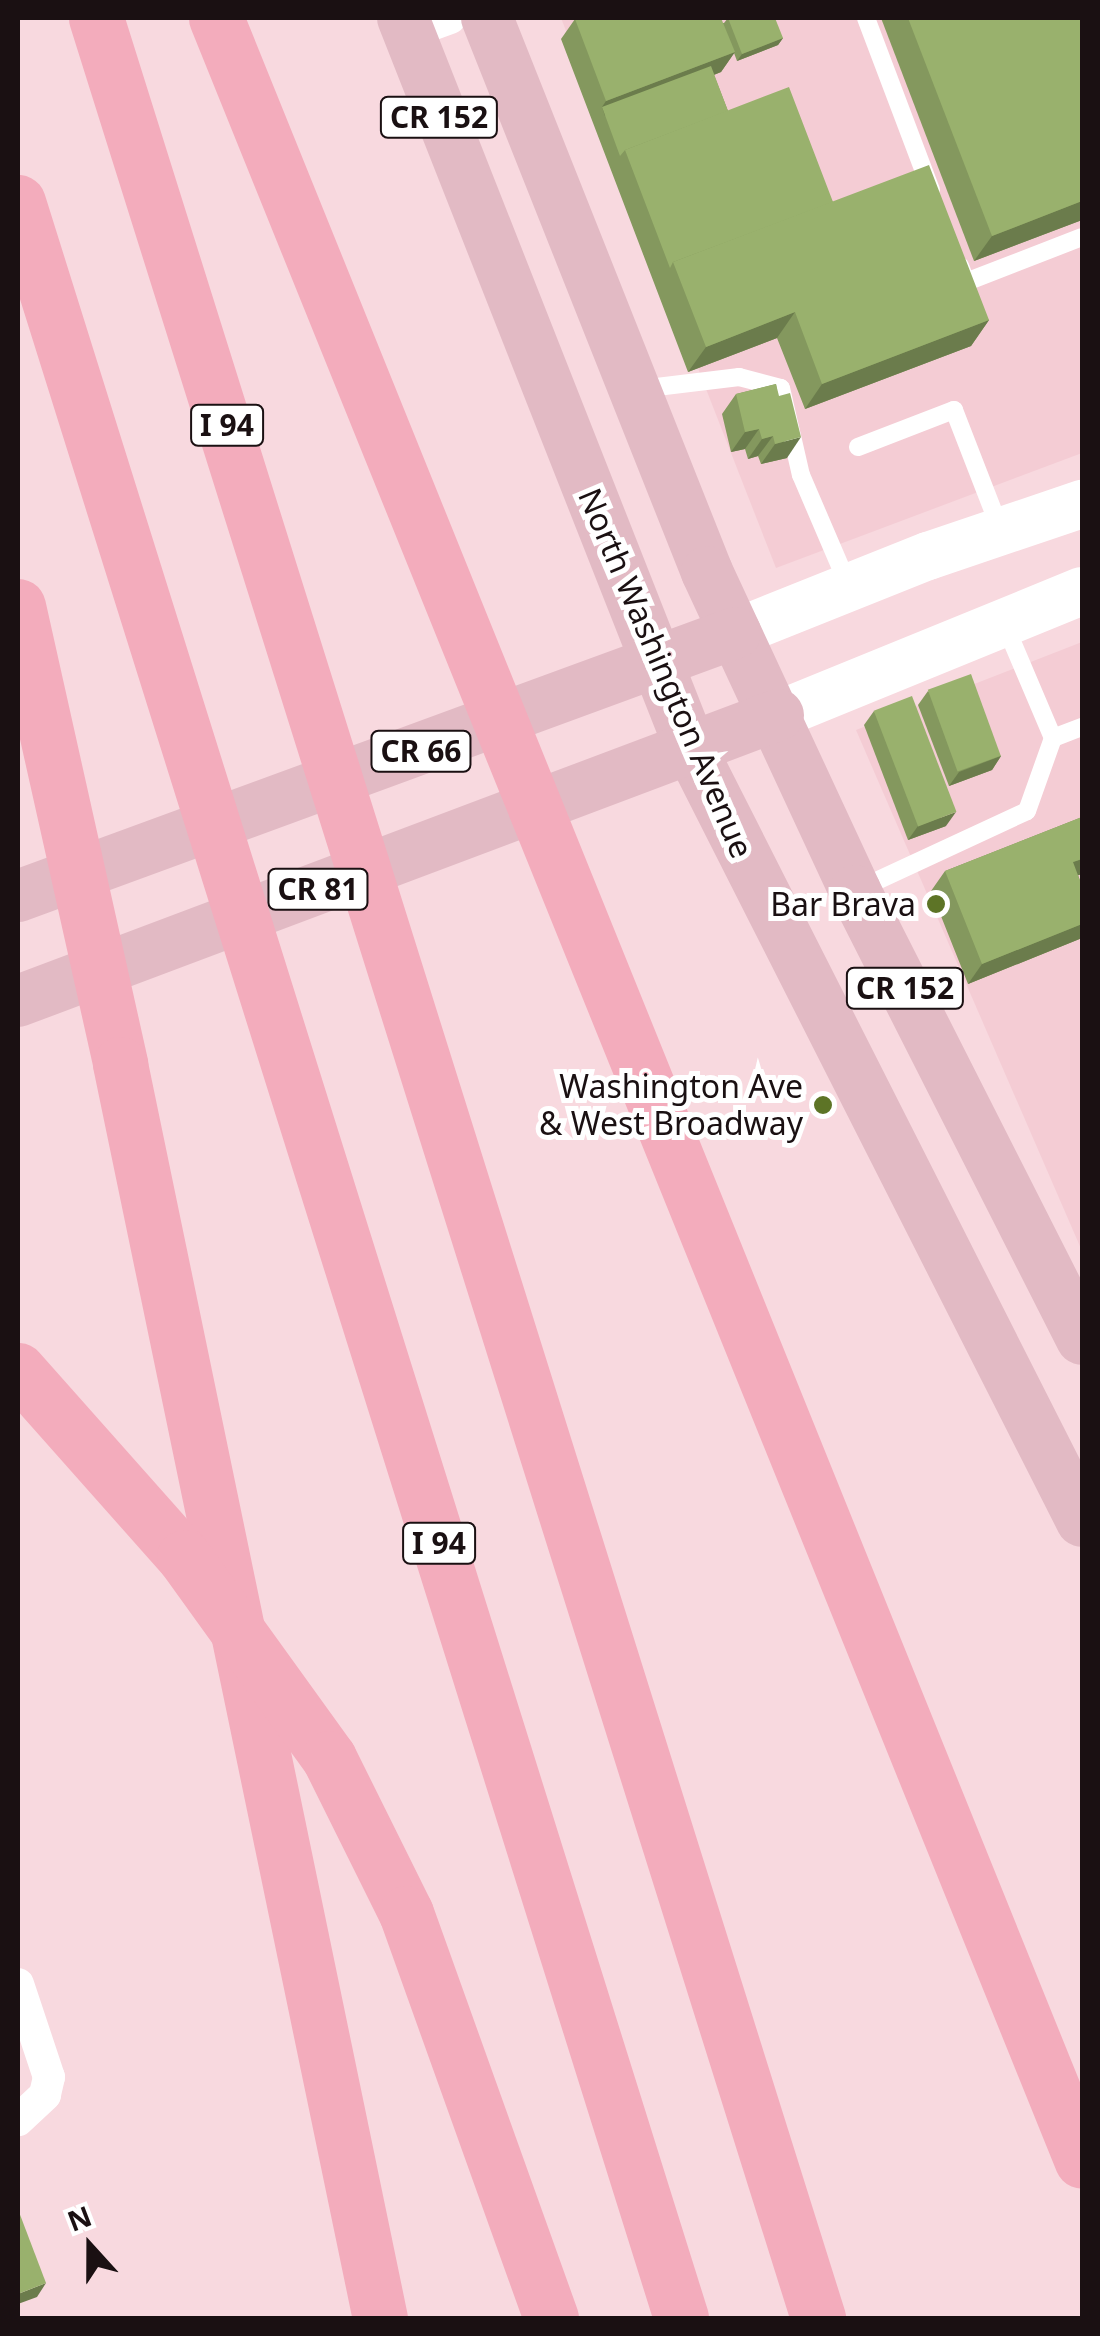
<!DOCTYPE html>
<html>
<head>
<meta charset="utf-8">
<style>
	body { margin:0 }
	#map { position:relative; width:1100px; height:2336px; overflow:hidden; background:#f8d9df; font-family:"Noto Sans",sans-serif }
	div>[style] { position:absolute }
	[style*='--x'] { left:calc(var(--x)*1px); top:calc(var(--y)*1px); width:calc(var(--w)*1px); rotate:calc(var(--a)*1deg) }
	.built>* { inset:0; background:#f4ccd4 }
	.service>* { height:18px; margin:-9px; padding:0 9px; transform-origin:9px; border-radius:9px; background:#fff }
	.minor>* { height:32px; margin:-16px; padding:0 16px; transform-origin:16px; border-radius:16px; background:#fff }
	.secondary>* { height:48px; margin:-24px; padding:0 24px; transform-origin:24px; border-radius:24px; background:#fff }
	.primary>* { height:52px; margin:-26px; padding:0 26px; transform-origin:26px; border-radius:26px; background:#e2bac4 }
	.motorway>* { height:55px; margin:-27.5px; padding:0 27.5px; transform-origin:27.5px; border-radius:27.5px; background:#f3acbc }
	.wall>* { inset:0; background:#84985e }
	.shaded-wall>* { inset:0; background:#6b7c4c }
	.building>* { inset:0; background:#99b16d; transform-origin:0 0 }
	.dots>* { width:28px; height:28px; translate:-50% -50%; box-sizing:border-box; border:5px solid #fff; border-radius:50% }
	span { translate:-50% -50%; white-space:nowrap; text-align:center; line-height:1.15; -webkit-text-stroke:10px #fff; paint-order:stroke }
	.shield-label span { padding:2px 8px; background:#fff; border:2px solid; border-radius:8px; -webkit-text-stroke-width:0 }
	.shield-label { font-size:30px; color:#1a1012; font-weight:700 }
	.street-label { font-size:32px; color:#1a1012 }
	.poi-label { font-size:32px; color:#1a1012 }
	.right { translate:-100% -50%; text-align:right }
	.frame { position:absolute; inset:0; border:20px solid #1a1012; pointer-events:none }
	.north { position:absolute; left:40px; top:2196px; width:100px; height:100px; -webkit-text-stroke:8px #fff; paint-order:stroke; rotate:339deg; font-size:28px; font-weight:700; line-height:40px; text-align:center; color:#1a1012 }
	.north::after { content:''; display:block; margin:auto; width:35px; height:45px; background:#1a1012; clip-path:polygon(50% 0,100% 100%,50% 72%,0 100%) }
</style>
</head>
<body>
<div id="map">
	<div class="built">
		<i style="clip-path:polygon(561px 18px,1082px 18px,1082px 453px,776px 568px)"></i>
		<i style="clip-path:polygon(1082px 642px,1082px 1251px,856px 730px)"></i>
	</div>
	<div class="service">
		<i style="--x:866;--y:18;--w:184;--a:69.3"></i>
		<i style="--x:960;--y:266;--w:17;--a:69"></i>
		<i style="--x:966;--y:282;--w:124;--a:-21.2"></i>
		<i style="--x:640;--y:389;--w:100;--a:-6.9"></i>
		<i style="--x:739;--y:377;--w:43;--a:14.7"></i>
		<i style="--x:781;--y:388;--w:89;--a:77.1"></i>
		<i style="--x:801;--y:475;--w:122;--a:66.8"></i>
		<i style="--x:858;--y:447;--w:103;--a:-21.1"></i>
		<i style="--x:954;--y:410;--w:130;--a:68.8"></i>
		<i style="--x:1005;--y:625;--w:123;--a:67"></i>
		<i style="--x:1053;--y:738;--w:31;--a:-21"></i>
		<i style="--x:857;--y:890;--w:187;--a:-24.9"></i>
		<i style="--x:1027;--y:811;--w:77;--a:-70.4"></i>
	</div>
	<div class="minor">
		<i style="--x:409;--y:33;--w:44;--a:-20.1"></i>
		<i style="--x:18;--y:1984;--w:98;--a:71.6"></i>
		<i style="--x:49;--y:2077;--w:18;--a:103"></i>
		<i style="--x:45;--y:2095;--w:37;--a:137"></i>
	</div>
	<div class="secondary">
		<i style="--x:735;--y:633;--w:208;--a:-21.8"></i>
		<i style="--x:928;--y:556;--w:163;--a:-18.7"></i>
		<i style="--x:778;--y:715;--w:328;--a:-22.2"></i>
	</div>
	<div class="primary">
		<i style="--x:403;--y:18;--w:786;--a:68.5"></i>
		<i style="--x:691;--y:749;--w:865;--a:63.14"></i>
		<i style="--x:487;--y:18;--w:596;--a:68.34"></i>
		<i style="--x:707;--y:572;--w:352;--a:65.1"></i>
		<i style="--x:855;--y:891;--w:502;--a:63.13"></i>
		<i style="--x:18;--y:896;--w:764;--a:-20.14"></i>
		<i style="--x:18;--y:1001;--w:812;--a:-20.62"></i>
	</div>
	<div class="motorway">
		<i style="--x:96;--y:18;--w:2411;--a:72.57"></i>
		<i style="--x:216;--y:18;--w:2311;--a:68"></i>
		<i style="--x:18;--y:202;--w:2217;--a:72.6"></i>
		<i style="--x:18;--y:606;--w:469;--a:77.4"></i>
		<i style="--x:120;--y:1064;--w:1281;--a:78.29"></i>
		<i style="--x:18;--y:1370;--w:250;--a:48.4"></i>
		<i style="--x:184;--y:1557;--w:248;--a:54.2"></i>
		<i style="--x:329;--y:1758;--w:173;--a:63.6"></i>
		<i style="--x:406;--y:1913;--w:430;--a:70.3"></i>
	</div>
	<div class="wall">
		<i style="clip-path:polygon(728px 18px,783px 38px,778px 45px,737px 61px,734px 53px,721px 72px,714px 75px,728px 111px,833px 202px,989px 320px,971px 346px,805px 409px,777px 338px,688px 372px,561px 39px,575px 19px,724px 23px)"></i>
		<i style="clip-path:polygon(881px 18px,1082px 18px,1082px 220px,974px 261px)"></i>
		<i style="clip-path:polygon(776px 384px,787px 458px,761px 464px,758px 456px,748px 459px,745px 449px,731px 452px,722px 414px,736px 394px)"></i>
		<i style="clip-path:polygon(928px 691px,1001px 756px,992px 770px,949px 786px,918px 705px)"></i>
		<i style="clip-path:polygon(874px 711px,946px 826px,908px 840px,864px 725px)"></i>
		<i style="clip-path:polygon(1082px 817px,1082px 874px,1078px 875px,1082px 886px,1082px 938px,968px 984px,931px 891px,945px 871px)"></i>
	</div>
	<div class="shaded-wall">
		<i style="clip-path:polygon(783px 38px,778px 45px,737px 61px,742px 54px)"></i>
		<i style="clip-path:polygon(735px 52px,721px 72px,605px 116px,602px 107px,606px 101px)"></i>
		<i style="clip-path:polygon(1082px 201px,1082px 220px,974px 261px,992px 236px)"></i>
		<i style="clip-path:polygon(795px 312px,777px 338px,688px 372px,706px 347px)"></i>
		<i style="clip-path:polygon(989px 320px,971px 346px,805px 409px,822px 384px)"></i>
		<i style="clip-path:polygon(759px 429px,745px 449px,731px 452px,745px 432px)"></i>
		<i style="clip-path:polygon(773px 436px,758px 456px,748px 459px,762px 439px)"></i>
		<i style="clip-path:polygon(801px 437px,787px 458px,761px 464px,775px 444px)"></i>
		<i style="clip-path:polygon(1001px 756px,992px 770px,949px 786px,959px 772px)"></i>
		<i style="clip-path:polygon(956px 812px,946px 826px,908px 840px,918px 826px)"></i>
		<i style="clip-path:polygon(1082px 859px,1082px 874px,1059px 882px,1073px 862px)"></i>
		<i style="clip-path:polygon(1082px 924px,1082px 938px,968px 984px,982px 964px)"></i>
		<i style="clip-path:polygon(46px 2283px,37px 2297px,18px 2304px,18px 2294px)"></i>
	</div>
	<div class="building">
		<i style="clip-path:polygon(579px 18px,721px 18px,735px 52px,606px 101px,575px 19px)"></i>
		<i style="clip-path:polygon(728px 18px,775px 18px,783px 38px,742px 54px)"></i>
		<i style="clip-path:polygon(908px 18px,1082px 18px,1082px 201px,992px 236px)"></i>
		<i style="clip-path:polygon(711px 66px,728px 111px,625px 150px,620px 156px,602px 107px)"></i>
		<i style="clip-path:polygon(789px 87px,833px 202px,673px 262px,670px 268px,625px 150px)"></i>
		<i style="clip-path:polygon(929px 165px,989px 320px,822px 384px,795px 312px,706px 347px,673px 262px)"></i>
		<i style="clip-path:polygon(776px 384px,779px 396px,790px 393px,801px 437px,775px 444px,773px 436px,762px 439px,759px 429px,745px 432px,736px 394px)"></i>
		<i style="left:971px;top:674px;width:87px;height:46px;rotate:70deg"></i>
		<i style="left:912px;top:696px;width:124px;height:41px;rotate:69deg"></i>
		<i style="clip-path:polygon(1082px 817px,1082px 859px,1073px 862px,1082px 886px,1082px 924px,982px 964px,945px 871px)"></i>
		<i style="clip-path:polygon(18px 2212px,19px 2212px,46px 2283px,18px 2294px)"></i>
	</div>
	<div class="dots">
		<i style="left:936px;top:904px;background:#5d7426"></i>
		<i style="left:823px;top:1105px;background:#5d7426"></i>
	</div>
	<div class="shield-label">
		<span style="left:439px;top:117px">CR 152</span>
		<span style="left:227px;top:425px">I 94</span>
		<span style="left:421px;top:751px">CR 66</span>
		<span style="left:318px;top:889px">CR 81</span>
		<span style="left:905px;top:988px">CR 152</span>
		<span style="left:439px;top:1543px">I 94</span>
	</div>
	<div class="street-label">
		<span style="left:666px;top:673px;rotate:67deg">North Washington Avenue</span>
	</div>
	<div class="poi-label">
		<span class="right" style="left:916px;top:904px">Bar Brava</span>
		<span class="right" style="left:803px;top:1105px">Washington Ave<br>&amp; West Broadway</span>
	</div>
	<div class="frame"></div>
	<div class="north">N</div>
</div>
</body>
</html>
